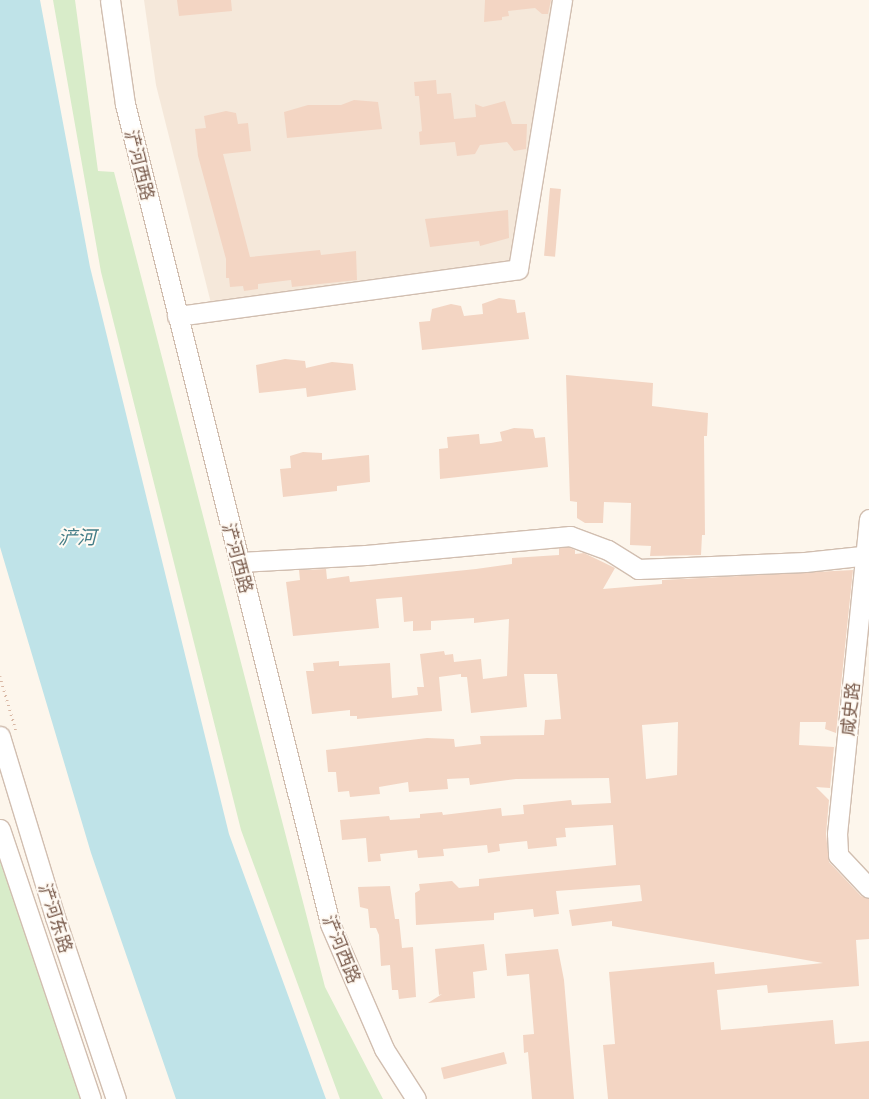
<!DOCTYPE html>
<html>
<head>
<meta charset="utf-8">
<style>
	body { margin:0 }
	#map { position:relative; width:869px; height:1099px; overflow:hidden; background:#fdf6ec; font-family:"Noto Sans","Noto Sans SC",sans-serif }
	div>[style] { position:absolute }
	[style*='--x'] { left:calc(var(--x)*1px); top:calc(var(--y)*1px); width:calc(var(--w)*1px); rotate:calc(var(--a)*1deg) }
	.residential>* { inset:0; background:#f5e8da }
	.green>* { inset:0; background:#d8ecc9 }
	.water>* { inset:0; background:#bfe3e8 }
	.building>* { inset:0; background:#f3d5c3; transform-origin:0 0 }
	.path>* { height:2.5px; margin-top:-1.25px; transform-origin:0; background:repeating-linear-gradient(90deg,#d9b8a5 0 1px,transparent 0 5px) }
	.roads { filter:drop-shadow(1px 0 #d1beb0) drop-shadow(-1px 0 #d1beb0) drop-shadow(0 1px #d1beb0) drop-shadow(0 -1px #d1beb0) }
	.minor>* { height:19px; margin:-9.5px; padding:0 9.5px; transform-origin:9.5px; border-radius:9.5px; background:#fff }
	span { translate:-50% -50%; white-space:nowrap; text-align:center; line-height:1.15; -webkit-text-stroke:4px #fffaf3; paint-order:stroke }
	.street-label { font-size:18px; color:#7a5c4d }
	.water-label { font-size:19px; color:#437c86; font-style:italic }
</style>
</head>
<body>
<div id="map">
	<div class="residential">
		<i style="clip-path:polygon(144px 0,572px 0,525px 272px,214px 315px,156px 85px)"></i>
	</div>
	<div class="green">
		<i style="clip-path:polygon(53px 0,75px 0,98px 171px,114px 172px,325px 987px,383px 1099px,340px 1099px,241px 830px,101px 272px)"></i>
		<i style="clip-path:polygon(0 849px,64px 1049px,82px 1099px,0 1099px)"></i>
	</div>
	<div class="water">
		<i style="clip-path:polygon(0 0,40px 0,90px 267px,229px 834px,326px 1099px,176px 1099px,91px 853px,0 547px)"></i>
	</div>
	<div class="building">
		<i style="clip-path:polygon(177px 0,231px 0,232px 11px,179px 16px)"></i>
		<i style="clip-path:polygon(485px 0,551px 0,548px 14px,542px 14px,535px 8px,508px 11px,509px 16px,502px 17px,502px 20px,484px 22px)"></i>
		<i style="clip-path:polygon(436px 80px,437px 94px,451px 93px,454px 119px,476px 117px,475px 104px,483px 107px,505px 101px,512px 124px,527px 124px,526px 149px,514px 151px,507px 142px,480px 145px,475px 154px,457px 156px,455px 142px,420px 145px,419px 132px,422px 131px,419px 96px,415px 96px,414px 82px)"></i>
		<i style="clip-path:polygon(354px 100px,378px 102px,382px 129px,287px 138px,284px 112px,308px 105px,341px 105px)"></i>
		<i style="clip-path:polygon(226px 111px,236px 113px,238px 124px,248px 123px,251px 151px,223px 154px,250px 257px,320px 250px,321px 255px,356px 251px,357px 280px,292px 287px,291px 280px,258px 284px,258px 289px,244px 291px,243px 286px,230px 287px,229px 278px,226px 278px,226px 259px,198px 156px,195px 129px,206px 128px,204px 116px)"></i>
		<i style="left:550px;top:188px;width:11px;height:68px;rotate:5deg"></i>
		<i style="clip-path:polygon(508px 210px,509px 238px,480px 246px,479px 241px,430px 247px,425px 219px)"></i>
		<i style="clip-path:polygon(499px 298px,515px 300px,517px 313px,525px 312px,529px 339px,422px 350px,419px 322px,430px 321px,432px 309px,451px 304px,461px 306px,464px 316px,483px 314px,482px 304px)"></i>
		<i style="clip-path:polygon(285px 359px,305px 361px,306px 368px,332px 362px,353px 364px,356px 390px,307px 397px,306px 388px,259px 393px,256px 365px)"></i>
		<i style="clip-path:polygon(566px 375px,653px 383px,652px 406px,708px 413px,707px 436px,704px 436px,705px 535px,702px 535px,701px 555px,650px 556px,651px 546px,630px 545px,631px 503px,604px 502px,603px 523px,585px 523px,577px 518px,577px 502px,570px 501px)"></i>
		<i style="clip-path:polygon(514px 428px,533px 429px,535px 438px,545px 437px,548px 467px,440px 479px,439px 449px,448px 448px,447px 437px,479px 434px,480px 444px,491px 443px,502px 441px,500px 432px)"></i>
		<i style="clip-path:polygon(303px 452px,322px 453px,322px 460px,369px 455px,370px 482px,337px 486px,337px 491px,283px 497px,280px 469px,291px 468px,290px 456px)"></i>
		<i style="clip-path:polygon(evenodd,568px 547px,575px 550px,575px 554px,584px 553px,615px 568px,603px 589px,662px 584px,662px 580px,853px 570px,836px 733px,825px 729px,826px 722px,800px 722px,799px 745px,834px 747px,830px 788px,816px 787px,829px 800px,826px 834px,829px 862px,861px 896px,869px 899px,869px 939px,856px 940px,859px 986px,768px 993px,767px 985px,717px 990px,721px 1030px,833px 1020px,835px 1044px,869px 1041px,869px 1099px,608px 1099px,603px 1045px,615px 1044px,609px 972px,714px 962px,715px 974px,823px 963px,612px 926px,612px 921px,572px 926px,569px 910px,642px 901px,640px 885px,556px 891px,559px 914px,534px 917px,533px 909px,494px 913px,494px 920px,416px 925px,415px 893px,420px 890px,419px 884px,452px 881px,459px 888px,479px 886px,479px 879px,616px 865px,613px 825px,565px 828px,566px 837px,556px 838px,557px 846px,528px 849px,527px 841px,499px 844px,500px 851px,488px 853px,487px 845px,443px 849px,444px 856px,418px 858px,417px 850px,380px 854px,381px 861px,368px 862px,366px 838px,342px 840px,340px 820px,389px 816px,390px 820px,420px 818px,420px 814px,442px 812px,443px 815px,501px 808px,502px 816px,524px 814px,523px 805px,571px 800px,572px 805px,611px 803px,609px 778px,516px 779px,470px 785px,469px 778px,447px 779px,448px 789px,409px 792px,408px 782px,379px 787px,380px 794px,350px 797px,349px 791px,338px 792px,336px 772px,328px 772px,326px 750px,427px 738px,454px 739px,455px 747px,481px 744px,480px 736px,544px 735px,545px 720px,561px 719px,557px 674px,524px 674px,527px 707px,471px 713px,467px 677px,461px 677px,461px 674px,439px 677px,442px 711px,357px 719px,357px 716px,350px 716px,350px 710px,312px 714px,306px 671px,314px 671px,313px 663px,339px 661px,339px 666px,390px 663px,392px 698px,418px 695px,417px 687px,424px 687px,420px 654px,444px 651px,445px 655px,453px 654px,454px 662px,481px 659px,483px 679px,507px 676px,509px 619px,474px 623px,474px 618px,431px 621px,431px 630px,413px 631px,413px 621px,404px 622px,402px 597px,376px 599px,379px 628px,293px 636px,286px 582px,300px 580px,299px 570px,326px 569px,327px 579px,349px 576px,350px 582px,476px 569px,512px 564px,512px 558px,559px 555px,559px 548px,568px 547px,678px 722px,677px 775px,646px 779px,642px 725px,678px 722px)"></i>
		<i style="clip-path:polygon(390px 886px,395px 919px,399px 919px,402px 948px,413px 947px,416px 997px,399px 999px,398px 990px,392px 990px,390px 965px,381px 966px,379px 935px,376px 928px,370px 928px,368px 909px,360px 907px,358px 887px)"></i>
		<i style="clip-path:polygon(484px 944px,487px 970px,473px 972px,475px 998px,428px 1003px,442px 994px,439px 995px,435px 949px)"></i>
		<i style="clip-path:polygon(558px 949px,564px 980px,574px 1099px,532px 1099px,528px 1052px,524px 1053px,523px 1035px,534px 1034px,529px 974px,507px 976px,505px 954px)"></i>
		<i style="left:504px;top:1052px;width:12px;height:65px;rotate:76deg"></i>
	</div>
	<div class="path">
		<i style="--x:0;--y:676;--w:56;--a:73.5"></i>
	</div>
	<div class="roads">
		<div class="minor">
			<i style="--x:110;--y:0;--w:105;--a:81.8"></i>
			<i style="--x:125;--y:104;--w:845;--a:75.96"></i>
			<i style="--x:330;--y:924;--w:136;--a:66.6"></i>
			<i style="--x:384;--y:1049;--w:59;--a:57.4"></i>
			<i style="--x:177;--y:316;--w:344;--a:-7.8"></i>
			<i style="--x:518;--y:269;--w:273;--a:-80.7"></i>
			<i style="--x:869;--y:519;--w:316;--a:95.8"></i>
			<i style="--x:837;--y:833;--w:22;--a:87"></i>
			<i style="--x:838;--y:855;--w:45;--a:46.8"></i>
			<i style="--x:240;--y:562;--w:126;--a:-3.2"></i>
			<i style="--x:366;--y:555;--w:205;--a:-5.3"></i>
			<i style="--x:570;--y:536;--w:40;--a:20.2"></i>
			<i style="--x:608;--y:550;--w:36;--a:32"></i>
			<i style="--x:638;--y:569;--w:167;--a:-2.4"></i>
			<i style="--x:805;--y:562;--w:64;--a:-6.2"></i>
			<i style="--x:0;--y:736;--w:189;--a:73.1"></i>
			<i style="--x:55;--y:917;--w:192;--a:71.5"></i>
			<i style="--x:0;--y:829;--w:285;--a:71.4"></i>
		</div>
	</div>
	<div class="street-label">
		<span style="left:140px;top:165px;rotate:76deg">浐河西路</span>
		<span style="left:238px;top:558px;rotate:75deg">浐河西路</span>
		<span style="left:850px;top:709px;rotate:-84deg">咸史路</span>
		<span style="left:56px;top:918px;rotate:72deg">浐河东路</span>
		<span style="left:342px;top:949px;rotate:68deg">浐河西路</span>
	</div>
	<div class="water-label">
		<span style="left:77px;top:538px">浐河</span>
	</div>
</div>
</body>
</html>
